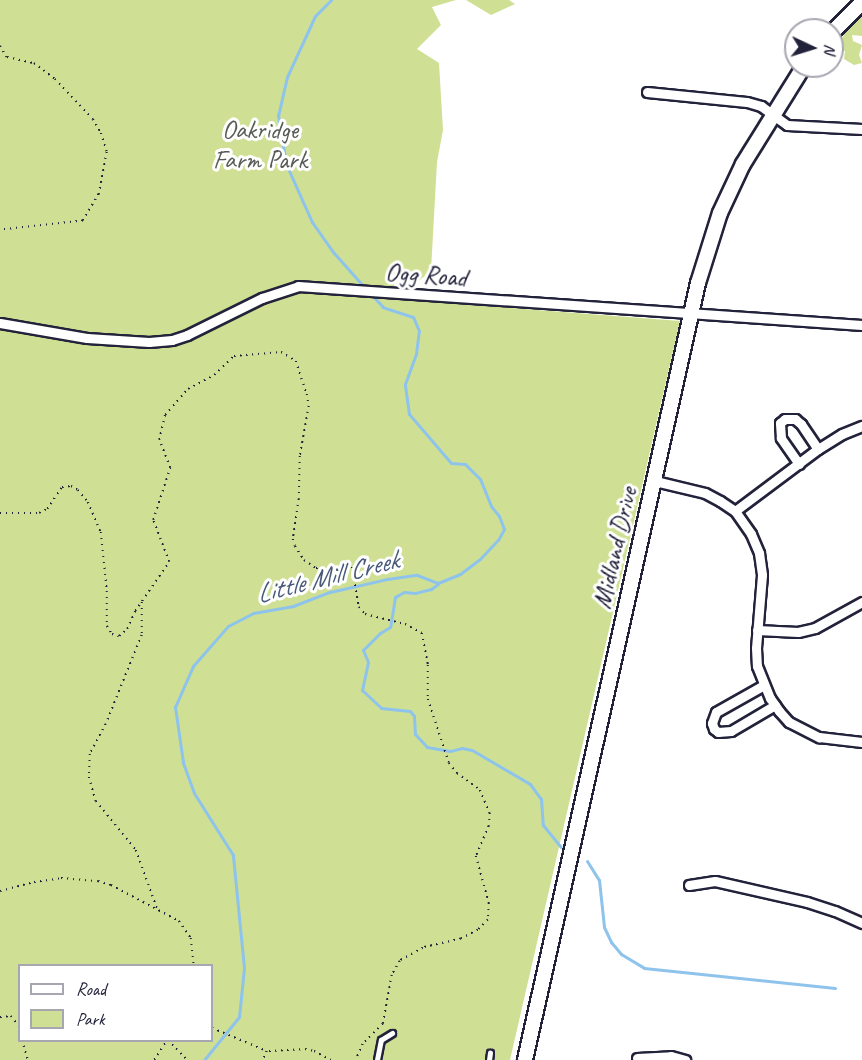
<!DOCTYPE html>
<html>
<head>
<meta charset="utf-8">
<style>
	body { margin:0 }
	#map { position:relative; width:862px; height:1060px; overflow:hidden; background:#fff; font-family:Caveat,sans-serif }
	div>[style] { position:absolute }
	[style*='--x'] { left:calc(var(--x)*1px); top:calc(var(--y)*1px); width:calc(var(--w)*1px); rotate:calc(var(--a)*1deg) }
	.green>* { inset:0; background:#cfe094 }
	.stream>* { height:3px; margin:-1.5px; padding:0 1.5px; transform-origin:1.5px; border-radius:1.5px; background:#8ec3eb }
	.path>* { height:1.5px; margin-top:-0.75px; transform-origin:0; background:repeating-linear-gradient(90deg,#22223b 0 1.5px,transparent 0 6px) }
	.roads { filter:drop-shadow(2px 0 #22223b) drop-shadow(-2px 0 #22223b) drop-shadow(0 2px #22223b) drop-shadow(0 -2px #22223b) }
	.service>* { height:4.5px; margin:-2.25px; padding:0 2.25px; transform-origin:2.25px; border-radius:2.25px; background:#fff }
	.minor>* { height:9px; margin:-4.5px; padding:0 4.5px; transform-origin:4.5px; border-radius:4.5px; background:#fff }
	.secondary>* { height:14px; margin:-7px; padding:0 7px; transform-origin:7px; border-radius:7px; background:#fff }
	span { translate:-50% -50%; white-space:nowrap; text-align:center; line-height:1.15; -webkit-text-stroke:6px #fff; paint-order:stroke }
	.park-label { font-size:26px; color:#565b56 }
	.street-label { font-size:26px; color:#22223b }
	.water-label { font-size:27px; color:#485a79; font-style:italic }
	.legend { position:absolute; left:18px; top:964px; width:195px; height:78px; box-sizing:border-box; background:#fff; border:2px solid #a7a7b1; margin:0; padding:8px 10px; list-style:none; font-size:18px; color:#22223b }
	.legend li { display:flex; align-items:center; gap:12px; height:30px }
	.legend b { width:30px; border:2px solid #a7a7b1 }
	.north { position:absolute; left:784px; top:18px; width:60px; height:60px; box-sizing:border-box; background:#fff; border:2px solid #a7a7b1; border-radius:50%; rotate:94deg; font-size:16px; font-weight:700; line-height:24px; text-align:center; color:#22223b }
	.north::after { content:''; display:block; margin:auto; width:21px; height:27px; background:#22223b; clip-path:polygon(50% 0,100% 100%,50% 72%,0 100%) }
</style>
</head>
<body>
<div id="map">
	<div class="green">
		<i style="clip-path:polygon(evenodd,0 0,456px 0,432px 7px,441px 25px,417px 49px,439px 63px,443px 130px,437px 162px,431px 271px,415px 284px,395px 278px,393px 299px,680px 321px,510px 1060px,0 1060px,0 0,20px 966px,212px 966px,212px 1040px,20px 1040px,20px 966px)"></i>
		<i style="clip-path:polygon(466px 0,509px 0,515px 4px,491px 15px)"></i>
		<i style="clip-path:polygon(862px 10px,862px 36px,852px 35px,853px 41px,862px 45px,859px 55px,862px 63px,854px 65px,844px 59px,845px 51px,838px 50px,836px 44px,838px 38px,843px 37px,848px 23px)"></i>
	</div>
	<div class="stream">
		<i style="--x:331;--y:0;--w:23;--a:135"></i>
		<i style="--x:315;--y:16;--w:67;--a:114.7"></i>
		<i style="--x:287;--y:77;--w:39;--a:103"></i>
		<i style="--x:278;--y:115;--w:50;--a:80.7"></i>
		<i style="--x:286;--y:164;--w:64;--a:65.9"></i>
		<i style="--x:312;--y:222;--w:38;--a:55"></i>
		<i style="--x:334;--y:253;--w:48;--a:48.4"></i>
		<i style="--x:438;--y:584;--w:9;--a:144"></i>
		<i style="--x:431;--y:589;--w:16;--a:166"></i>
		<i style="--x:415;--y:593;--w:11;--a:-175"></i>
		<i style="--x:404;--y:592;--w:10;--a:151"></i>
		<i style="--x:395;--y:597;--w:30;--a:99"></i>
		<i style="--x:390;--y:627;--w:12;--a:149"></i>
		<i style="--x:380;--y:633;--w:24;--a:135"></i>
		<i style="--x:363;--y:650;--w:13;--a:67"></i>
		<i style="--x:368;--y:662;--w:29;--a:102"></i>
		<i style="--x:362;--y:690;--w:26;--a:43"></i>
		<i style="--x:381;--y:708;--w:29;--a:6"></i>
		<i style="--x:410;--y:711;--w:6;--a:51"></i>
		<i style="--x:414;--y:716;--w:18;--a:87"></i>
		<i style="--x:415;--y:734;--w:18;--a:47"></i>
		<i style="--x:427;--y:747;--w:23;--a:10"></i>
		<i style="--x:450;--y:751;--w:12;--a:-14"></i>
		<i style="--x:462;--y:748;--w:10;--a:11"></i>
		<i style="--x:472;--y:750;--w:67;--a:30.4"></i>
		<i style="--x:530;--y:784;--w:19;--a:54"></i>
		<i style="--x:541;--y:799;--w:26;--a:86"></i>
		<i style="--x:543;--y:825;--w:28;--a:51"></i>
		<i style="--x:587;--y:861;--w:22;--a:58"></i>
		<i style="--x:599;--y:880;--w:47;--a:83.9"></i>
		<i style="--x:604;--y:927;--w:17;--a:65"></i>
		<i style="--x:611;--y:942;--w:16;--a:50"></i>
		<i style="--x:621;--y:954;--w:27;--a:31"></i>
		<i style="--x:644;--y:968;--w:192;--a:6"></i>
		<i style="--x:204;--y:1060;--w:55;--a:-50.9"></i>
		<i style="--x:239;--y:1017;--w:49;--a:-84.2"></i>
		<i style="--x:244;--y:968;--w:114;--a:-95.6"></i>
		<i style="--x:233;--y:855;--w:73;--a:-122.2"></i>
		<i style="--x:194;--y:793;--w:33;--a:-110"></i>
		<i style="--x:183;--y:762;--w:56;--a:-98.3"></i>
		<i style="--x:175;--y:707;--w:45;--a:-66.3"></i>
		<i style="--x:193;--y:666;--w:53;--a:-48.8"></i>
		<i style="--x:228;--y:626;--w:28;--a:-27"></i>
		<i style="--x:253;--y:613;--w:41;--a:-9.9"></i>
		<i style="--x:293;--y:606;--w:40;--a:-21"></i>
		<i style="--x:330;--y:592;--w:58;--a:-12.8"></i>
		<i style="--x:387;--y:579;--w:30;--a:-8"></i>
		<i style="--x:417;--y:575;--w:22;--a:21"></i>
		<i style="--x:438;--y:583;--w:24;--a:-22"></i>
		<i style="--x:460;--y:574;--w:25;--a:-37"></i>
		<i style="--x:480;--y:559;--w:26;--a:-47"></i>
		<i style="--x:498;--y:540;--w:13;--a:-61"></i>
		<i style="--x:504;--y:529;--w:14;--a:-111"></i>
		<i style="--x:499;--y:516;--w:13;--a:-129"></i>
		<i style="--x:491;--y:506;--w:29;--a:-112"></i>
		<i style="--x:480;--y:479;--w:21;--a:-135"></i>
		<i style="--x:465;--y:464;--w:14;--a:-176"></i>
		<i style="--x:451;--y:463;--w:65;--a:-130.6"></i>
		<i style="--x:409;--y:414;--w:30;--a:-98"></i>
		<i style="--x:405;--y:384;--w:32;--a:-70"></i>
		<i style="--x:416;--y:354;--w:23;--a:-83"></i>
		<i style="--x:419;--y:331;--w:15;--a:-113"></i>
		<i style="--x:413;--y:317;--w:32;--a:-162"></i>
		<i style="--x:383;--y:307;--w:19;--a:-133"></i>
	</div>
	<div class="path">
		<i style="--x:0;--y:46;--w:13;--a:58"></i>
		<i style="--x:7;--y:57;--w:28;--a:13"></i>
		<i style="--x:34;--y:63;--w:26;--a:37"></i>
		<i style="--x:55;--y:79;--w:55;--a:46.5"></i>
		<i style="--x:93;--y:119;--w:16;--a:60"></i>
		<i style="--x:101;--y:133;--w:20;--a:72"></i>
		<i style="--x:107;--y:152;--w:43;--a:100.8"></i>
		<i style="--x:99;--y:194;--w:31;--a:121"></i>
		<i style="--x:83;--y:221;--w:83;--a:173.8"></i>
		<i style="--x:0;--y:513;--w:39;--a:0"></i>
		<i style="--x:39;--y:513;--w:9;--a:-27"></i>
		<i style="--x:47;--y:509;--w:27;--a:-56"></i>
		<i style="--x:62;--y:487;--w:9;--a:-6"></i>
		<i style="--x:71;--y:486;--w:8;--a:30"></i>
		<i style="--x:78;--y:490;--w:16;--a:50"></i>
		<i style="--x:88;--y:502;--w:33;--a:67"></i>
		<i style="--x:101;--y:532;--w:59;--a:84.2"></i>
		<i style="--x:107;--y:591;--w:35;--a:90"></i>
		<i style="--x:107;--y:626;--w:9;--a:58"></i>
		<i style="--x:112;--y:634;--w:7;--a:16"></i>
		<i style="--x:119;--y:636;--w:11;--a:-41"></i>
		<i style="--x:127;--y:629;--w:20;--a:-66"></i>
		<i style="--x:135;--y:611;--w:60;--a:-55.2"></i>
		<i style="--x:169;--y:562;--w:45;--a:-110.9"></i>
		<i style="--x:153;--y:520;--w:55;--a:-71.9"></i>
		<i style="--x:170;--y:468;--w:30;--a:-111"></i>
		<i style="--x:159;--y:440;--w:26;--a:-77"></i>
		<i style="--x:165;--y:415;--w:35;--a:-49"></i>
		<i style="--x:188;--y:389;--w:30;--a:-28"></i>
		<i style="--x:214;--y:375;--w:28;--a:-44"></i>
		<i style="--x:234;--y:356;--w:47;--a:-4.9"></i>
		<i style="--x:281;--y:352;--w:17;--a:31"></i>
		<i style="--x:296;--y:361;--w:35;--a:72"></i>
		<i style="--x:307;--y:394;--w:12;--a:81"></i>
		<i style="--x:309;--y:406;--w:51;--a:100.2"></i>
		<i style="--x:300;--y:456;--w:43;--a:91.3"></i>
		<i style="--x:299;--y:499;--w:40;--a:98.5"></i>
		<i style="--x:293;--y:539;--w:7;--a:74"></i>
		<i style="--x:295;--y:546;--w:17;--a:57"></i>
		<i style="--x:304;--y:560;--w:14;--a:34"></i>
		<i style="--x:316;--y:568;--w:36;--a:-2"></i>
		<i style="--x:352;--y:567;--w:41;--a:80.1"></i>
		<i style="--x:359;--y:607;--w:9;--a:49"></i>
		<i style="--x:365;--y:614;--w:41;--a:14"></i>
		<i style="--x:405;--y:624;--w:19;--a:28"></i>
		<i style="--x:422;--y:633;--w:33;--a:79"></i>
		<i style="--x:428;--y:665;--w:34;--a:90"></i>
		<i style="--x:428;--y:699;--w:67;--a:71.8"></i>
		<i style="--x:449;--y:763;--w:13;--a:51"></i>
		<i style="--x:457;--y:773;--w:29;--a:36"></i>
		<i style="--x:480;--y:790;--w:25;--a:67"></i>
		<i style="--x:490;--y:813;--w:13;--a:94"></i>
		<i style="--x:489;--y:826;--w:33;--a:113"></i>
		<i style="--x:476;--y:856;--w:49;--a:74.5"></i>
		<i style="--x:489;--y:903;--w:17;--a:93"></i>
		<i style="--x:488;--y:920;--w:14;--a:135"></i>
		<i style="--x:478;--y:930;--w:19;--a:152"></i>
		<i style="--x:461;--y:939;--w:39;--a:167"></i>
		<i style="--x:423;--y:948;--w:26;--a:151"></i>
		<i style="--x:400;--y:961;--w:16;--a:120"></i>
		<i style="--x:392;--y:975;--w:50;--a:100.4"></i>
		<i style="--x:383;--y:1024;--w:28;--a:135"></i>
		<i style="--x:363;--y:1044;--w:17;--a:114"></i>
		<i style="--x:142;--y:602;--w:33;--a:90"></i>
		<i style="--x:142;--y:635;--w:96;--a:112"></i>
		<i style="--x:106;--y:724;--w:34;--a:118"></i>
		<i style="--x:90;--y:754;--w:23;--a:92"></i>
		<i style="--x:89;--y:777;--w:25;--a:74"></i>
		<i style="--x:96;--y:801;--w:63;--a:50.8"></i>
		<i style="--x:136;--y:850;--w:62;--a:70.1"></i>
		<i style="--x:0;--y:891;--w:35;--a:-15"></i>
		<i style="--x:34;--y:882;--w:27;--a:-8"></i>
		<i style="--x:61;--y:878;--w:37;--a:5"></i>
		<i style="--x:98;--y:881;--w:14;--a:17"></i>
		<i style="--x:111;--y:885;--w:77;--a:27.9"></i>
		<i style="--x:179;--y:921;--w:21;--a:55"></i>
		<i style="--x:191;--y:938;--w:28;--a:84"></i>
		<i style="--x:0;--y:1017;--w:11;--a:-5"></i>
		<i style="--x:11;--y:1016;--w:14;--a:51"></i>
		<i style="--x:212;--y:1028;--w:60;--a:22.7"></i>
		<i style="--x:267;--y:1051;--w:10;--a:114"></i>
		<i style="--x:22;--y:1040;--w:21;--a:73"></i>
		<i style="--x:168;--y:1040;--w:28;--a:46"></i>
		<i style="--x:269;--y:1051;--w:36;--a:-3"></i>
		<i style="--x:305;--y:1049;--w:9;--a:13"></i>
		<i style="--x:314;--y:1051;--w:19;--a:28"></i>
		<i style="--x:154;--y:1060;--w:24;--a:-57"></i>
	</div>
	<div class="roads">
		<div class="service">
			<i style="--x:377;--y:1060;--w:20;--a:-79"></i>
			<i style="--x:381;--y:1040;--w:13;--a:-32"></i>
			<i style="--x:489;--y:1060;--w:7;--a:-82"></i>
		</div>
		<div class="minor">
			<i style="--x:647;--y:92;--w:100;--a:5.7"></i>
			<i style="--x:747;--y:102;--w:15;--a:16"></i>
			<i style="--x:761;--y:106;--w:32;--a:36"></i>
			<i style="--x:787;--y:125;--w:75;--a:3.1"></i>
			<i style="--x:0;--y:323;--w:88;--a:9.8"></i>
			<i style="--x:87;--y:338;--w:62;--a:3.7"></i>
			<i style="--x:149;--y:342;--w:23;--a:-5"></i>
			<i style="--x:172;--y:340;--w:16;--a:-18"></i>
			<i style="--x:187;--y:335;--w:84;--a:-26.3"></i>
			<i style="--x:262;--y:298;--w:38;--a:-18"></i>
			<i style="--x:298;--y:286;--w:565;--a:3.96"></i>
			<i style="--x:799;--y:464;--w:32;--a:-125"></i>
			<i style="--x:781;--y:438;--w:15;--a:-94"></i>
			<i style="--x:780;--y:423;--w:6;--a:-39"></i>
			<i style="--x:785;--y:419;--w:10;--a:0"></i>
			<i style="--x:795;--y:419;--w:8;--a:40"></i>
			<i style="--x:801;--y:424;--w:30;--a:56"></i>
			<i style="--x:655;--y:481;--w:51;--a:13.5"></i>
			<i style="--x:705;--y:493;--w:17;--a:28"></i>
			<i style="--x:720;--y:501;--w:18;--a:34"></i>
			<i style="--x:735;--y:511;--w:28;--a:55"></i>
			<i style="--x:751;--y:534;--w:21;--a:67"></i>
			<i style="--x:759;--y:553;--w:22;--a:82"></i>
			<i style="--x:762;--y:575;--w:73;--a:94.7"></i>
			<i style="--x:756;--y:648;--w:18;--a:87"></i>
			<i style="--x:757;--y:666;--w:35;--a:68"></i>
			<i style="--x:770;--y:698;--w:16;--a:55"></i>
			<i style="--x:779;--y:711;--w:15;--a:48"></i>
			<i style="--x:789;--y:722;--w:34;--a:27"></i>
			<i style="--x:819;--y:737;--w:43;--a:6.6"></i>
			<i style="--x:735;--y:511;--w:104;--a:-36.8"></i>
			<i style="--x:818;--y:449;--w:28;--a:-32"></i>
			<i style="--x:842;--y:434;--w:22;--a:-22"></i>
			<i style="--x:757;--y:630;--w:41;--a:2.8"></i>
			<i style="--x:798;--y:632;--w:17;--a:-13"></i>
			<i style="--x:815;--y:628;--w:54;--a:-29"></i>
			<i style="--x:764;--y:685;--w:55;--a:150.6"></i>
			<i style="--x:716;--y:712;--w:12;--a:110"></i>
			<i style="--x:712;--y:723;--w:6;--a:72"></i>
			<i style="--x:714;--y:729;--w:5;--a:37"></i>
			<i style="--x:718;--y:732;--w:13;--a:-4"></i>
			<i style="--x:731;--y:731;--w:51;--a:-30.6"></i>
			<i style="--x:689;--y:885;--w:26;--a:-9"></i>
			<i style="--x:715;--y:881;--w:94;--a:12.9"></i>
			<i style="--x:807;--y:902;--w:29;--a:18"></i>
			<i style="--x:835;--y:911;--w:30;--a:24"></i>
			<i style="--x:637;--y:1058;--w:34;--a:-3"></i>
			<i style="--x:671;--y:1056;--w:15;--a:16"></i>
		</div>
		<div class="secondary">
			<i style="--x:832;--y:33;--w:43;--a:-45.9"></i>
			<i style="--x:525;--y:1060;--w:796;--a:-77.45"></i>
			<i style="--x:698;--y:283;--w:73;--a:-72.6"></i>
			<i style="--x:720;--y:213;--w:54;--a:-64.9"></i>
			<i style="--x:743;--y:164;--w:115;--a:-58.1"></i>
		</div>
	</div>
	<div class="park-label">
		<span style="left:260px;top:145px">Oakridge<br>Farm Park</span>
	</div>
	<div class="street-label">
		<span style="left:426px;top:275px;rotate:4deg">Ogg Road</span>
		<span style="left:615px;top:548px;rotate:-77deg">Midland Drive</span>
	</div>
	<div class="water-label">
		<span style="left:327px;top:577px;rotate:-14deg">Little Mill Creek</span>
	</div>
	<ul class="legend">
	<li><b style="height:8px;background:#fff"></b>Road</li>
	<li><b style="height:16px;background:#cfe094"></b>Park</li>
	</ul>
	<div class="north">N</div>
</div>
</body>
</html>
